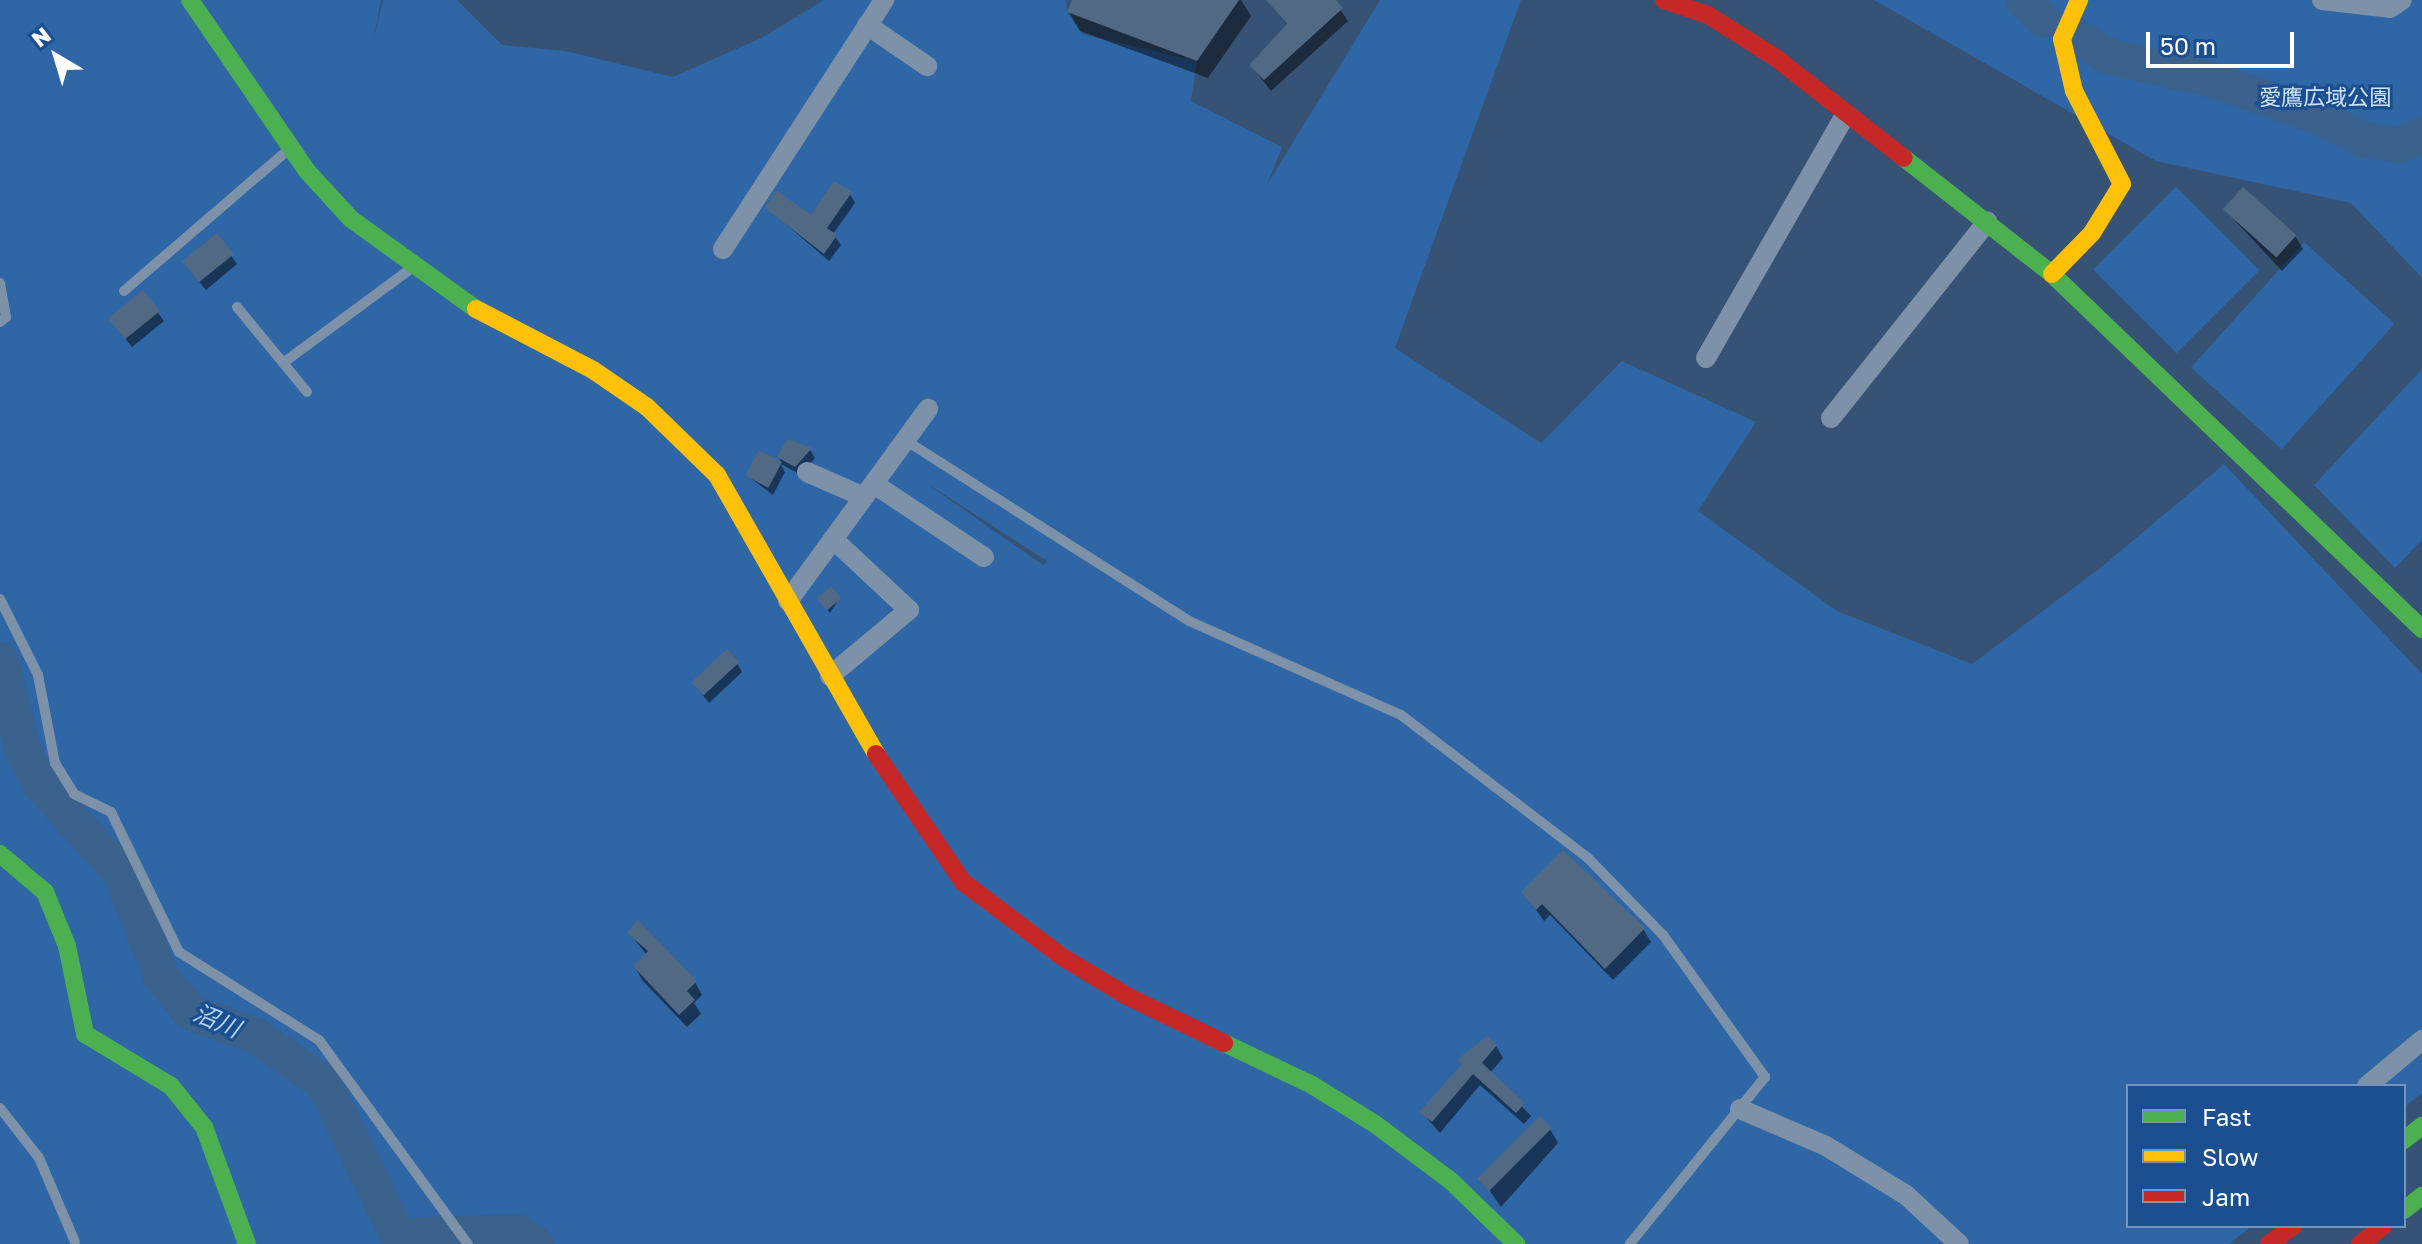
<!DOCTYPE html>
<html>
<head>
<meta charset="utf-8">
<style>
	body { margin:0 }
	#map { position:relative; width:2422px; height:1244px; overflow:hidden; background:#365274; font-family:"Golos Text","Noto Sans JP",sans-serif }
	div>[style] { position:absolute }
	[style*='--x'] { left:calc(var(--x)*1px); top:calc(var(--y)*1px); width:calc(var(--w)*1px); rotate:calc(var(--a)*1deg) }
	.green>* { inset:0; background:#2f66a5; transform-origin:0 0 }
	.shadow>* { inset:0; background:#0007 }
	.river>* { height:36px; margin:-18px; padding:0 18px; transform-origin:18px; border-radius:18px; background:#3b618d }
	.building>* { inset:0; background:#526984; transform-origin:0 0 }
	.lane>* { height:10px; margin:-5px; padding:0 5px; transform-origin:5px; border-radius:5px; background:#7d92a8 }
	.street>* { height:20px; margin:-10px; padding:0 10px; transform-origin:10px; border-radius:10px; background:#7d92a8 }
	.fast>* { height:18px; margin:-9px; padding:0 9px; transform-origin:9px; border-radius:9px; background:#4caf50 }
	.slow>* { height:18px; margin:-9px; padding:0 9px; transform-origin:9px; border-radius:9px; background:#ffc107 }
	.jam>* { height:18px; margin:-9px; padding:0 9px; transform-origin:9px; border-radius:9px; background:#c62828 }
	span { translate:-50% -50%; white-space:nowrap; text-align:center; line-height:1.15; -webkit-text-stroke:6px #1b4f8f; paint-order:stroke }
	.park-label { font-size:22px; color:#cfe3fa }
	.water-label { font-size:24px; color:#b5d3f5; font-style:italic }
	.legend { position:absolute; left:2126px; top:1084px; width:280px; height:144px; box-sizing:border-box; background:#1b4f8f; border:2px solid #7695bc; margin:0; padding:10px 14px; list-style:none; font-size:24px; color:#fff }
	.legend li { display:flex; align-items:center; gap:16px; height:40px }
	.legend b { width:40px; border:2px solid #7695bc }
	.north { position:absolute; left:16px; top:16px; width:80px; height:80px; -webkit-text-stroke:6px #1b4f8f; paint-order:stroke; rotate:322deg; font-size:22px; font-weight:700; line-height:32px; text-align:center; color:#fff }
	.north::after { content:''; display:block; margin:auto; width:28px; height:36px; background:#fff; clip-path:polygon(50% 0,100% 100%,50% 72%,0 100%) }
	.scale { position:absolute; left:2146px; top:32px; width:148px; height:36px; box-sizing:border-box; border:4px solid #fff; border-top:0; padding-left:10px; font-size:24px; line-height:28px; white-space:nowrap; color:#fff; -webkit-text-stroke:6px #1b4f8f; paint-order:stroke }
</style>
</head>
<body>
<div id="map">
	<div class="green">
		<i style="clip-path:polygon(evenodd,0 0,381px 0,374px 38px,383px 0,457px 0,502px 45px,566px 51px,673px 77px,761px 38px,824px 0,1066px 0,1067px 12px,1082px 34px,1197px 61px,1191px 101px,1282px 147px,1267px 185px,1380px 0,1521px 0,1395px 348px,1541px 443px,1622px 361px,1756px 422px,1698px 511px,1837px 611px,1972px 664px,2104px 565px,2224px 464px,2422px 674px,2422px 1093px,2404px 1107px,2404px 1086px,2128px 1086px,2128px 1226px,2252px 1226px,2229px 1244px,0 1244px,0 0,923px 481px,1047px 561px,1047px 562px,1043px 565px,923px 481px)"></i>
		<i style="clip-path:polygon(1874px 0,2422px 0,2422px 278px,2351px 203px,2156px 161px)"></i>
		<i style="left:2176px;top:187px;width:118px;height:117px;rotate:45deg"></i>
		<i style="left:2304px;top:242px;width:122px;height:169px;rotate:42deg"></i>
		<i style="clip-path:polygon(2422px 369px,2422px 540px,2395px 568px,2314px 485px)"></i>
	</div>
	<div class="shadow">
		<i style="clip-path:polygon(1074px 0,1241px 0,1251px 16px,1208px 78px,1080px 31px,1069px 12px)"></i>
		<i style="clip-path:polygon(1267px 0,1334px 0,1348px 21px,1271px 91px,1251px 65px,1288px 26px)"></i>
		<i style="clip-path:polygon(850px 194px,855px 203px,833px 234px,841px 245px,829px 261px,767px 208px,811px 218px)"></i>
		<i style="clip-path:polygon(2226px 211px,2295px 236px,2303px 249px,2282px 271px)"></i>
		<i style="clip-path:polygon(217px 236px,237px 264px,206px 290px,190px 271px)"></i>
		<i style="clip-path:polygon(143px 293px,164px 321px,132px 347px,116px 327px)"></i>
		<i style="clip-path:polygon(810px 450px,815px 458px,801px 475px,781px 464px,780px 457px)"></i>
		<i style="clip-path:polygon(780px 463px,785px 472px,773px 495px,748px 476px)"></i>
		<i style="clip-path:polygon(839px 599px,830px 613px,821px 602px)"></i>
		<i style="clip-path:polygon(737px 663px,742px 672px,709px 703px,693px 683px)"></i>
		<i style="clip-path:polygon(1523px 892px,1643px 929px,1651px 942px,1613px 980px,1550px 915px,1544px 921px)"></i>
		<i style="clip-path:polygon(629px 933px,695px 982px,702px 995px,694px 1003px,701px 1014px,687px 1027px,642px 980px,635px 967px,647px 955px)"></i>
		<i style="clip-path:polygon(1496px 1046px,1503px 1058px,1490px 1073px,1531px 1116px,1524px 1124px,1480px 1085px,1440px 1133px,1421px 1112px)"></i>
		<i style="clip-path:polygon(1550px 1129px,1558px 1143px,1501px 1207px,1485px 1184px)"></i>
	</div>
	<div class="river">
		<i style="--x:2023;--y:0;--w:28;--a:44"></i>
		<i style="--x:2071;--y:33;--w:43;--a:32.6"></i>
		<i style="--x:2107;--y:56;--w:100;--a:12.7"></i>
		<i style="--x:2205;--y:78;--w:116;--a:18.6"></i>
		<i style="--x:2315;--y:115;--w:55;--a:27"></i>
		<i style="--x:2364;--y:140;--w:36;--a:8"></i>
		<i style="--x:2400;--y:145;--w:24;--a:-24"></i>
		<i style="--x:0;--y:660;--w:90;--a:75.8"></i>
		<i style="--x:22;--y:747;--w:40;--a:65"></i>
		<i style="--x:39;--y:783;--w:120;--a:47.7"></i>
		<i style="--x:120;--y:872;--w:112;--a:68.5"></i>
		<i style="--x:161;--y:976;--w:46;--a:51.1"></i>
		<i style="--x:190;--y:1012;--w:70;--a:20"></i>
		<i style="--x:256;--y:1036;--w:83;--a:34.7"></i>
		<i style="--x:324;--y:1083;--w:170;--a:64.2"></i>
		<i style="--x:398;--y:1236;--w:120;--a:-1.9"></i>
		<i style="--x:518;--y:1232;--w:22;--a:34"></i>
	</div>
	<div class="building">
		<i style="clip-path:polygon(1072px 0,1239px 0,1197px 61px,1067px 12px)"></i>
		<i style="clip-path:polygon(1266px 0,1336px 0,1343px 8px,1264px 80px,1249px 65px,1287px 24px)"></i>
		<i style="clip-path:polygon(834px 181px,852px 192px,827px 228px,837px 235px,824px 254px,765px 208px,776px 190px,811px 215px)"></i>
		<i style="left:2243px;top:187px;width:72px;height:30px;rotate:42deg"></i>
		<i style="left:217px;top:233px;width:27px;height:45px;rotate:51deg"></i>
		<i style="left:143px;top:290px;width:27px;height:45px;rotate:51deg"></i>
		<i style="clip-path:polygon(787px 439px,812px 448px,795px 467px,777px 457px)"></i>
		<i style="left:759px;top:450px;width:26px;height:29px;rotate:28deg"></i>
		<i style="left:831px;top:586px;width:16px;height:19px;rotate:50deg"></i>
		<i style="left:727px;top:649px;width:18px;height:49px;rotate:47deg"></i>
		<i style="clip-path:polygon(1563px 850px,1645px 928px,1605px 969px,1542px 904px,1536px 910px,1521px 892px)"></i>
		<i style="clip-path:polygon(638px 920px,697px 981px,687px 991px,695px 1000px,679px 1015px,633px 966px,648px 951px,627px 933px)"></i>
		<i style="clip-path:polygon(1487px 1036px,1497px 1045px,1482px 1063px,1525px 1103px,1516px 1113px,1473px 1074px,1432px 1122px,1419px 1112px,1462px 1064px,1458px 1059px)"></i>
		<i style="left:1540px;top:1116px;width:17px;height:89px;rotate:45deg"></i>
	</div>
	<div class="lane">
		<i style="--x:0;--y:283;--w:35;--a:80"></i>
		<i style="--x:6;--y:317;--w:8;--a:140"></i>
		<i style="--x:124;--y:291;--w:218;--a:-40.7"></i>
		<i style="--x:237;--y:307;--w:110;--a:50.5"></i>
		<i style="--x:283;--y:363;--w:162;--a:-36.4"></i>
		<i style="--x:905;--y:440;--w:337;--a:32.5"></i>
		<i style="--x:1189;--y:621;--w:232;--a:23.9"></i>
		<i style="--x:1401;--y:715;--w:235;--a:37.4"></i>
		<i style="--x:1588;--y:858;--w:107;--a:45.8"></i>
		<i style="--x:1663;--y:935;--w:175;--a:54.3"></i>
		<i style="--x:1765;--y:1077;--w:215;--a:129"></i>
		<i style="--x:0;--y:599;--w:85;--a:63.4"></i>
		<i style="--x:38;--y:675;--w:90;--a:79.1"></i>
		<i style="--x:55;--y:763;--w:36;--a:58"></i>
		<i style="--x:74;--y:794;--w:41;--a:25.9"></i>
		<i style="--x:111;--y:812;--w:156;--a:64.1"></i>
		<i style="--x:179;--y:952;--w:165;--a:32.2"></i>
		<i style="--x:319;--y:1040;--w:253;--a:53.9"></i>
		<i style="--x:0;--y:1108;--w:63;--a:52"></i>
		<i style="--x:39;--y:1158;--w:91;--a:66.8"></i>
	</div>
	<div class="street">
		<i style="--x:2322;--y:0;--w:68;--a:6.7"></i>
		<i style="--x:2390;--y:8;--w:14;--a:-34"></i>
		<i style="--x:867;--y:25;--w:73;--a:34.3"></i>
		<i style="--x:723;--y:249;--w:297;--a:-57.1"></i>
		<i style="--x:1706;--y:358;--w:281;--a:-60.2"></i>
		<i style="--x:1831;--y:418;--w:251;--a:-51.5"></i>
		<i style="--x:807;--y:472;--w:62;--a:23.7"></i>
		<i style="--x:874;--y:484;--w:132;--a:33.6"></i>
		<i style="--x:788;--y:601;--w:238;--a:-53.9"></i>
		<i style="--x:830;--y:676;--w:103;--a:-39.9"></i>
		<i style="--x:909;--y:610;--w:104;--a:-136.9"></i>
		<i style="--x:2367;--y:1086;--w:72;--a:-39.9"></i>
		<i style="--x:1740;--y:1109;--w:94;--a:23.3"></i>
		<i style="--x:1826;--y:1146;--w:94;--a:31.5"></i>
		<i style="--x:1906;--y:1195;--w:72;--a:42.8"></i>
	</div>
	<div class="fast">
		<i style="--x:190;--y:0;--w:207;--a:55.6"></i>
		<i style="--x:307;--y:171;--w:65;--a:47.5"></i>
		<i style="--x:351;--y:219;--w:154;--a:35.8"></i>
		<i style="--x:1904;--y:158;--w:188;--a:38.1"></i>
		<i style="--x:2052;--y:274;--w:513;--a:43.81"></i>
		<i style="--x:0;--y:854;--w:59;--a:40.2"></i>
		<i style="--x:45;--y:892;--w:58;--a:67.8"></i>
		<i style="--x:67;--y:946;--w:90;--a:78.4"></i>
		<i style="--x:85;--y:1034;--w:100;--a:31.2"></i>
		<i style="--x:171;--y:1086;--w:53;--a:51.2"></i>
		<i style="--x:204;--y:1127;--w:125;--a:69.8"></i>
		<i style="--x:1224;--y:1043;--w:98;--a:25.5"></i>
		<i style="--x:1312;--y:1085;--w:74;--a:31.8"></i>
		<i style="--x:1375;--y:1124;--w:95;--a:36.9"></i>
		<i style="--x:1451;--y:1181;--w:91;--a:44.1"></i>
		<i style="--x:2404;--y:1140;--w:23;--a:-38"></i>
		<i style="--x:2404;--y:1210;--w:23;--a:-38"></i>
	</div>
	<div class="slow">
		<i style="--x:2052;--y:274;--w:57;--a:-45.7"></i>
		<i style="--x:2092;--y:233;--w:57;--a:-58.5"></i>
		<i style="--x:2122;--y:184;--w:105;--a:-117.3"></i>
		<i style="--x:2074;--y:91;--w:53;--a:-103"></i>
		<i style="--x:2062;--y:39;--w:43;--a:-66.4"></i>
		<i style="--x:476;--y:309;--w:132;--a:27.5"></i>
		<i style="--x:593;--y:370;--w:65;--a:34.4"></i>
		<i style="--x:647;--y:407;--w:98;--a:44.2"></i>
		<i style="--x:717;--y:475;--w:321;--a:60.3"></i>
	</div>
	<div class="jam">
		<i style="--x:1664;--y:0;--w:46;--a:18.8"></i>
		<i style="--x:1708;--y:15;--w:80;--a:32.3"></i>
		<i style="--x:1776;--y:58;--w:162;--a:38"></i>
		<i style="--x:876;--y:754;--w:155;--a:55.8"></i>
		<i style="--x:963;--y:882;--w:126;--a:37"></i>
		<i style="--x:1064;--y:958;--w:74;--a:31.1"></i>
		<i style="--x:1127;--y:996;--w:108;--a:25.9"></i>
		<i style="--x:2269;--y:1244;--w:30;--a:-37"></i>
		<i style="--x:2360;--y:1244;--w:29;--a:-38"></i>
	</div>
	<div class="park-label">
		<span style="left:2325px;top:97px">愛鷹広域公園</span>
	</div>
	<div class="water-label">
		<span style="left:217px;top:1020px;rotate:23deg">沼川</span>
	</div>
	<ul class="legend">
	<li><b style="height:10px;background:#4caf50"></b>Fast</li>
	<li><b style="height:10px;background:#ffc107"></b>Slow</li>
	<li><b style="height:10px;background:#c62828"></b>Jam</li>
	</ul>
	<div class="north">N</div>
	<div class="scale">50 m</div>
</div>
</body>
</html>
